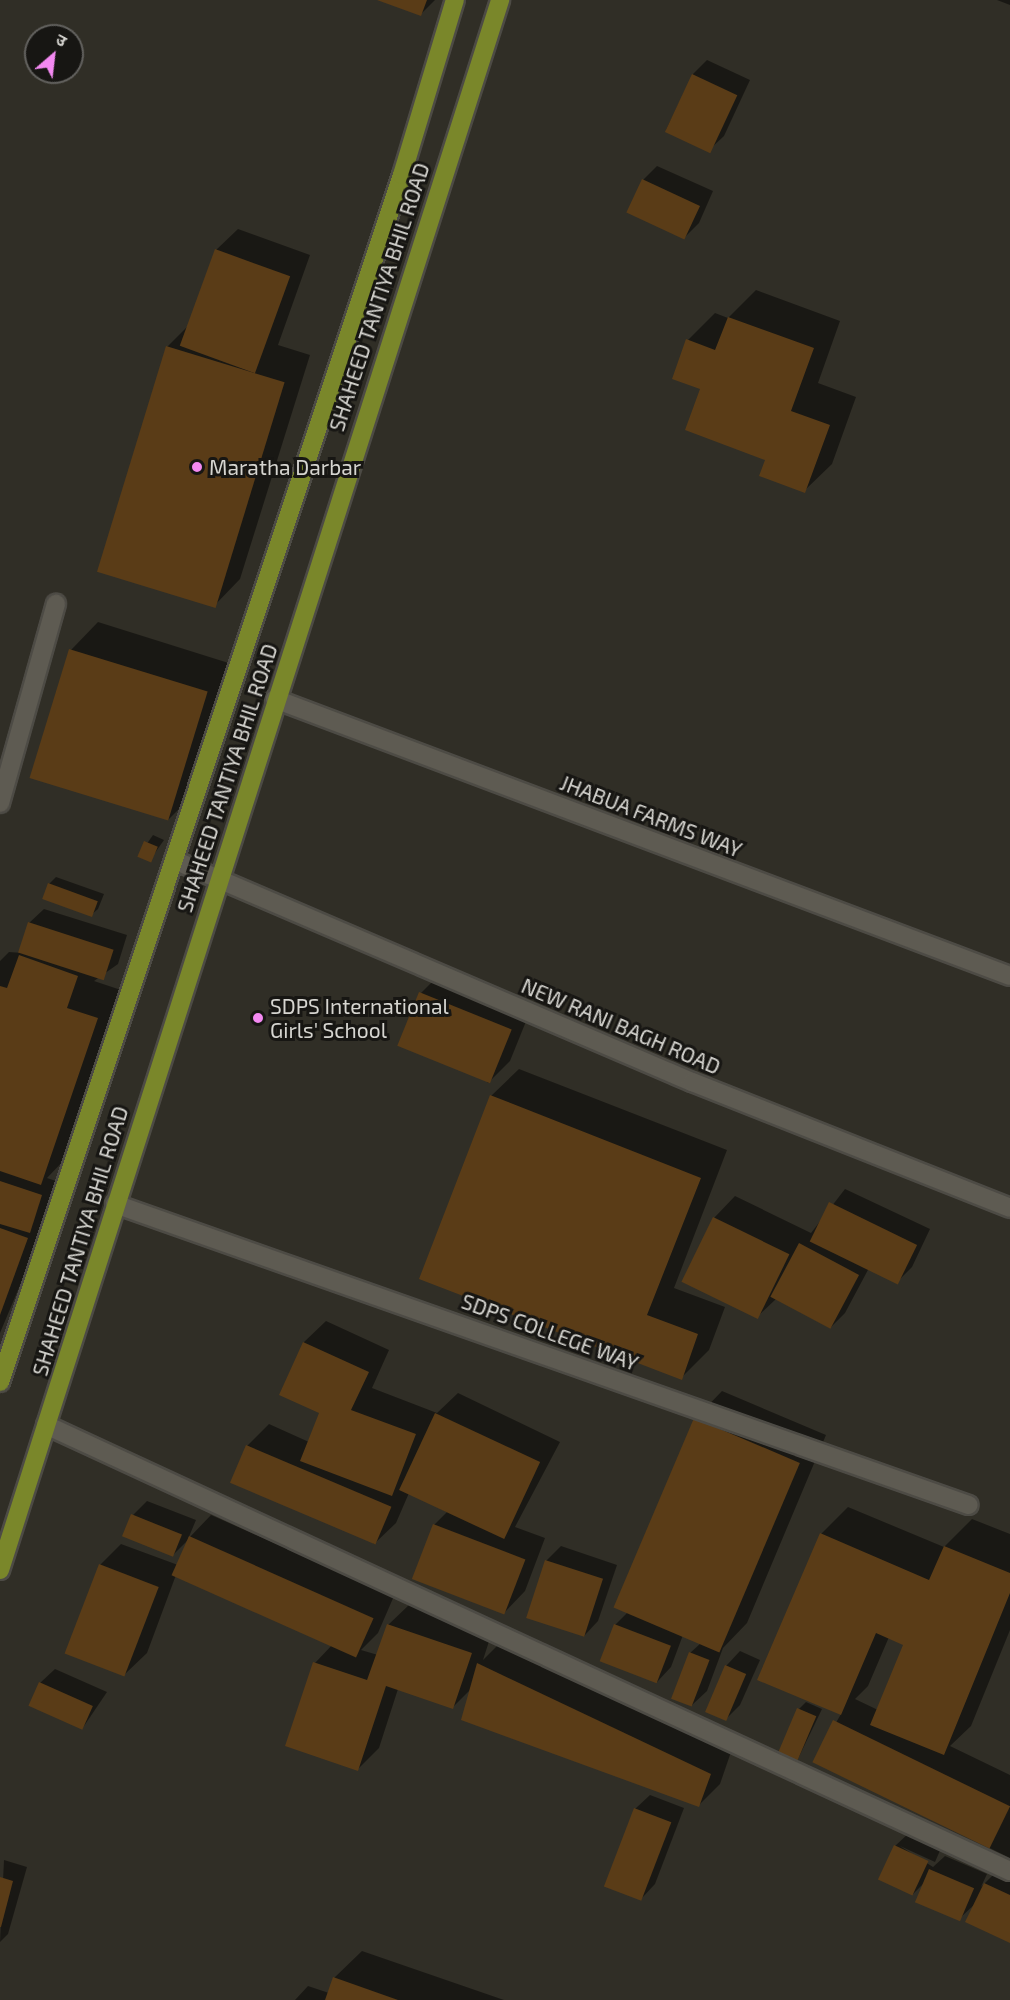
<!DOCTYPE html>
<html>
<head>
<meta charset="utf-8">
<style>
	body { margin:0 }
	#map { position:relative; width:1010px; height:2000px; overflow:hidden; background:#302e26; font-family:"Exo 2","Noto Sans Devanagari",sans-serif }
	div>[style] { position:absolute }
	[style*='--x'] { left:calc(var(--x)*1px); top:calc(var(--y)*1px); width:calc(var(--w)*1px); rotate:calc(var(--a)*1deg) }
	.shadow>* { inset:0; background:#0007 }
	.building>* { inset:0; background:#5a3c17; transform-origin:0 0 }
	.roads { filter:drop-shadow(2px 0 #4d4b45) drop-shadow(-2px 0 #4d4b45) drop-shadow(0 2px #4d4b45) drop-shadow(0 -2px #4d4b45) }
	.minor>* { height:18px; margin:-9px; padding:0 9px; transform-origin:9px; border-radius:9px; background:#5e5b52 }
	.major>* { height:18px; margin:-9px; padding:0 9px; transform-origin:9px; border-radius:9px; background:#7a872a }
	.dots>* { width:16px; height:16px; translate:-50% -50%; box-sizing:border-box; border:3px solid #171613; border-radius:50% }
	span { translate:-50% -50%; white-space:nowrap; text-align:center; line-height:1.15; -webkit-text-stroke:6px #171613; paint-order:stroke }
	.street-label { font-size:21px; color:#d6d5d0 }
	.poi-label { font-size:21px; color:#d6d5d0 }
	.left { translate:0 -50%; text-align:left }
	.north { position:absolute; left:24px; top:24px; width:60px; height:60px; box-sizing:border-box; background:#171613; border:2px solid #63625f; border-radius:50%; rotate:28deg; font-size:16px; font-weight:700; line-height:24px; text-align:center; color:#d6d5d0 }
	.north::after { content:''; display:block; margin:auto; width:21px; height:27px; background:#f389f1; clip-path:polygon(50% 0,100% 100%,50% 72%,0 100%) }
</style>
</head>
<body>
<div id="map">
	<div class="shadow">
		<i style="clip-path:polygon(381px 0,435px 0,421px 14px)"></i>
		<i style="clip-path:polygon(997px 0,1010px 0,1010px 5px)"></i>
		<i style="clip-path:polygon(707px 60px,750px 80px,724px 136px,709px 150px,666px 130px,693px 74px)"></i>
		<i style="clip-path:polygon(657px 166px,713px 191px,699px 223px,684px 238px,643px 180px)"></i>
		<i style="clip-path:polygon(238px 229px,310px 255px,278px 345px,310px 355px,240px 579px,213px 607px,167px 347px,190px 324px,216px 250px)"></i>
		<i style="clip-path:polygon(756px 290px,840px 321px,818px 383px,856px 397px,832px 464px,804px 491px,702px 389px,688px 340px,715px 313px,728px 318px)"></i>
		<i style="clip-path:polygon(98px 622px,235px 665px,196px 792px,168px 820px,71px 650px)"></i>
		<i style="clip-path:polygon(153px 835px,164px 840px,150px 860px,139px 855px)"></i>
		<i style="clip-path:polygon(56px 877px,104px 894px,98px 909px,91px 915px,49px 884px)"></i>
		<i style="clip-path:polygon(44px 909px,127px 935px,118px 964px,94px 981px,124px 991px,68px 1156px,47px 1178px,56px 1181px,44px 1215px,49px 1216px,0 1333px,0 961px,9px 952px,23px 953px,29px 923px)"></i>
		<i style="clip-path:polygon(442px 972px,531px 1009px,510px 1061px,488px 1083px,421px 993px)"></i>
		<i style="clip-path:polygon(519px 1069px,727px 1150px,674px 1288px,725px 1307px,709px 1350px,681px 1378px,491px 1096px)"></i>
		<i style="clip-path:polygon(845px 1189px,930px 1229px,912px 1267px,898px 1281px,869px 1268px,845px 1313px,830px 1328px,776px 1299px,757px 1317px,714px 1218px,735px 1196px,811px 1233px)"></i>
		<i style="clip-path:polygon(326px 1321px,389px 1350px,372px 1388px,437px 1413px,458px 1393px,560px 1442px,515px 1527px,545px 1538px,525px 1591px,504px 1613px,434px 1525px,447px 1512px,409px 1493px,396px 1523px,374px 1544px,247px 1446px,269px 1424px,309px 1442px,321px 1412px,281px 1394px,304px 1342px)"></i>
		<i style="clip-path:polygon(722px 1391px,826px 1435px,747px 1623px,723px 1648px,707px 1691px,692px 1705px,690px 1653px,701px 1643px,683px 1635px,671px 1667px,657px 1682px,615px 1625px,628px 1612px,695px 1419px)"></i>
		<i style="clip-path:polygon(147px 1501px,196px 1520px,188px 1539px,211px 1515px,394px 1596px,378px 1633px,361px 1650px,378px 1655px,388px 1625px,410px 1604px,492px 1632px,483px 1660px,500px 1643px,731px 1752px,720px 1784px,699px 1805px,472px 1688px,453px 1707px,398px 1689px,379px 1748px,358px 1769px,315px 1663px,333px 1644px,176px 1575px,147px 1653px,125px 1674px,100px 1565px,121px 1544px,178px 1565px,189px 1539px,173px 1555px,133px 1515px)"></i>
		<i style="clip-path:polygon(evenodd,848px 1507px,944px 1547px,972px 1519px,1010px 1534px,1010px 1630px,971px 1726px,950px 1746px,1010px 1775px,1010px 1858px,814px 1761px,841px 1714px,821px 1534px,848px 1507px,889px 1637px,905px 1644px,878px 1710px,855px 1699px,868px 1686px,889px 1637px)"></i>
		<i style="clip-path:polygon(561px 1546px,617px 1565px,598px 1621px,584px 1636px,546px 1561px)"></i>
		<i style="clip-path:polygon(740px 1651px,760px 1660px,740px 1705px,726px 1719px,726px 1666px)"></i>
		<i style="clip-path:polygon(55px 1669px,107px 1692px,82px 1729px,40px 1683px)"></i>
		<i style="clip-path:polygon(806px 1702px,822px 1709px,795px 1765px,799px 1709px)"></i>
		<i style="clip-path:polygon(650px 1795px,684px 1808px,655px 1884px,641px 1899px,635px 1809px)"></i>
		<i style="clip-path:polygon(910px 1832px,942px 1846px,935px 1862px,900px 1846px,933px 1867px,945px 1856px,987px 1874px,981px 1887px,999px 1869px,1010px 1874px,1010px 1942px,976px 1903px,959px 1919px,925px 1882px,913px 1894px,895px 1846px)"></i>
		<i style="clip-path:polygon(4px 1860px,27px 1867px,8px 1934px,0 1942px)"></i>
		<i style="clip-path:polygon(362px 1951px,504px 2000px,295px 2000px,308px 1986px,329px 1993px,334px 1978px)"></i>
	</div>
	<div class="building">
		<i style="clip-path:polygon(377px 0,427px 0,421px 16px)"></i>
		<i style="left:692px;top:74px;width:50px;height:64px;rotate:25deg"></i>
		<i style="left:642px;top:179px;width:64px;height:37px;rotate:25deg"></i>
		<i style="left:215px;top:249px;width:80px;height:103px;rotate:20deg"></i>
		<i style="clip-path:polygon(728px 317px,814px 348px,791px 411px,830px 425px,805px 493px,759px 476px,765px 460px,685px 430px,700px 389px,672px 379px,686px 339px,715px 350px)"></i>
		<i style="left:166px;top:346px;width:124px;height:236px;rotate:17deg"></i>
		<i style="left:69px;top:649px;width:145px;height:135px;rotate:17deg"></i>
		<i style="left:144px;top:841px;width:15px;height:17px;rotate:23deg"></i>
		<i style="left:48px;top:883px;width:53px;height:17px;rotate:20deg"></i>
		<i style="left:28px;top:922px;width:90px;height:32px;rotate:18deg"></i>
		<i style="clip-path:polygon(19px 955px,78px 976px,67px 1008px,98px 1018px,41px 1185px,0 1171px,0 986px,7px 988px)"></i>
		<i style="left:419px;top:992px;width:100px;height:58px;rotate:22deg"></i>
		<i style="clip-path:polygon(490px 1095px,701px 1178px,647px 1315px,698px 1334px,682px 1380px,419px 1279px)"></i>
		<i style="clip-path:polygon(0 1181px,42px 1195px,30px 1233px,0 1224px)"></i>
		<i style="left:829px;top:1202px;width:98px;height:44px;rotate:26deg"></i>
		<i style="left:713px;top:1217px;width:85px;height:72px;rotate:26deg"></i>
		<i style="clip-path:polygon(0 1228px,28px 1238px,0 1315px)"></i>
		<i style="left:799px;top:1243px;width:68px;height:61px;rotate:28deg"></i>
		<i style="clip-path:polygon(303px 1342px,369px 1372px,351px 1410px,416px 1434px,392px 1496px,300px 1461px,319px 1413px,279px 1395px)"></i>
		<i style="left:435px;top:1413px;width:116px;height:85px;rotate:25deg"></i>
		<i style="left:694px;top:1418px;width:115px;height:206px;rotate:23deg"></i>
		<i style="left:246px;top:1445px;width:158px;height:41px;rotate:23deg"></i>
		<i style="left:131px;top:1514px;width:55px;height:24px;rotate:22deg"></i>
		<i style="left:433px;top:1524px;width:99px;height:59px;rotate:21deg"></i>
		<i style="clip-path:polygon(820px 1533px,929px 1580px,944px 1546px,1010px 1573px,1010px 1593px,944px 1755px,870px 1725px,903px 1645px,876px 1633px,841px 1715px,757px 1680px)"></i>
		<i style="left:189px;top:1536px;width:202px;height:43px;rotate:24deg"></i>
		<i style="left:545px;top:1560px;width:61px;height:61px;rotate:18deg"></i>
		<i style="left:99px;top:1564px;width:64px;height:96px;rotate:21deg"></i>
		<i style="clip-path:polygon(387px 1624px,472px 1653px,453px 1709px,386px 1686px,358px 1771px,285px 1746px,313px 1662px,367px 1680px)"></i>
		<i style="left:614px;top:1624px;width:61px;height:40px;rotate:21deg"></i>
		<i style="left:689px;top:1652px;width:22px;height:50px;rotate:21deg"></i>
		<i style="clip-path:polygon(477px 1663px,711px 1774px,699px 1807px,461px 1720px)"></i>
		<i style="left:725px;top:1665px;width:23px;height:51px;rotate:23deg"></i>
		<i style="left:39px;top:1682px;width:59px;height:26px;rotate:24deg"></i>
		<i style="left:797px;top:1708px;width:21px;height:55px;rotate:23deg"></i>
		<i style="left:833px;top:1720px;width:197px;height:47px;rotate:26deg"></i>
		<i style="left:634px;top:1808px;width:40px;height:84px;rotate:21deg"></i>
		<i style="left:894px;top:1845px;width:38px;height:38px;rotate:25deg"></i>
		<i style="left:929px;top:1869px;width:49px;height:36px;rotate:23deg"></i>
		<i style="clip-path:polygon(0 1877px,13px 1881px,1px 1927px,0 1927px)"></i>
		<i style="clip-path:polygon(984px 1883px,1010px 1895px,1010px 1943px,965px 1922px)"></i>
		<i style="clip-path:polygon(333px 1977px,398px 2000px,325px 2000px)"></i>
	</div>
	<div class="roads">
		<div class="minor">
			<i style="--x:275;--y:699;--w:785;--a:20.65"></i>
			<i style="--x:0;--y:803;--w:207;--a:-74.3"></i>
			<i style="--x:174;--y:860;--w:564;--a:23.2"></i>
			<i style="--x:692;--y:1082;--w:342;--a:21.6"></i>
			<i style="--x:115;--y:1204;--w:905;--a:19.42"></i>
			<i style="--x:46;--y:1425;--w:1062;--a:24.83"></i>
		</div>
		<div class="major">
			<i style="--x:0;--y:1382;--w:1272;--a:-71.58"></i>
			<i style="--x:402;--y:175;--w:183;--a:-73.2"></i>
			<i style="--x:0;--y:1570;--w:1648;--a:-72.33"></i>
		</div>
	</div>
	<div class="dots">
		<i style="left:197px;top:467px;background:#f389f1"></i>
		<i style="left:258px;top:1018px;background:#f389f1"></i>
	</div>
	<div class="street-label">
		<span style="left:379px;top:297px;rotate:-72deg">SHAHEED TANTIYA BHIL ROAD</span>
		<span style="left:227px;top:778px;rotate:-72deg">SHAHEED TANTIYA BHIL ROAD</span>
		<span style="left:651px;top:816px;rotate:21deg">JHABUA FARMS WAY</span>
		<span style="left:621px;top:1026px;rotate:23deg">NEW RANI BAGH ROAD</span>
		<span style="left:80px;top:1241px;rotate:-73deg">SHAHEED TANTIYA BHIL ROAD</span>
		<span style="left:550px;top:1332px;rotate:20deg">SDPS COLLEGE WAY</span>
	</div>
	<div class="poi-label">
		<span class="left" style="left:209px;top:467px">Maratha Darbar</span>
		<span class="left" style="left:270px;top:1018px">SDPS International<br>Girls' School</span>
	</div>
	<div class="north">उ</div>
</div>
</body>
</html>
